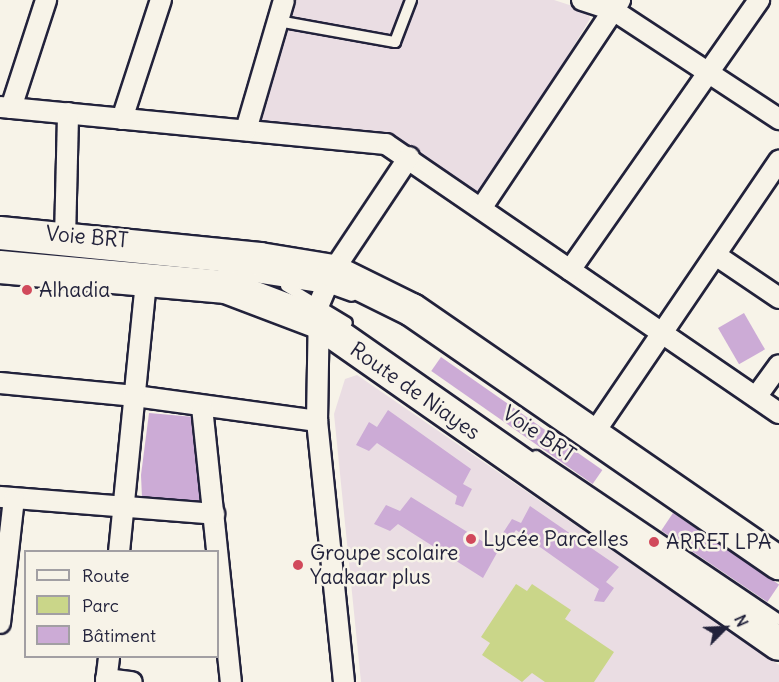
<!DOCTYPE html>
<html>
<head>
<meta charset="utf-8">
<style>
	body { margin:0 }
	#map { position:relative; width:779px; height:682px; overflow:hidden; background:#f7f3e8; font-family:Delius,sans-serif }
	div>[style] { position:absolute }
	[style*='--x'] { left:calc(var(--x)*1px); top:calc(var(--y)*1px); width:calc(var(--w)*1px); rotate:calc(var(--a)*1deg) }
	.built>* { inset:0; background:#eadde3 }
	.green>* { inset:0; background:#cad689 }
	.building>* { inset:0; background:#ccabd6; transform-origin:0 0 }
	.roads { filter:drop-shadow(2px 0 #22223b) drop-shadow(-2px 0 #22223b) drop-shadow(0 2px #22223b) drop-shadow(0 -2px #22223b) }
	.lane>* { height:10px; margin:-5px; padding:0 5px; transform-origin:5px; border-radius:5px; background:#f7f3e8 }
	.street>* { height:20px; margin:-10px; padding:0 10px; transform-origin:10px; border-radius:10px; background:#f7f3e8 }
	.primary>* { height:32px; margin:-16px; padding:0 16px; transform-origin:16px; border-radius:16px; background:#f7f3e8 }
	.dots>* { width:16px; height:16px; translate:-50% -50%; box-sizing:border-box; border:3px solid #f7f3e8; border-radius:50% }
	span { translate:-50% -50%; white-space:nowrap; text-align:center; line-height:1.15; -webkit-text-stroke:5px #f7f3e8; paint-order:stroke }
	.street-label { font-size:21px; color:#22223b }
	.poi-label { font-size:21px; color:#22223b }
	.left { translate:0 -50%; text-align:left }
	.legend { position:absolute; left:24px; top:550px; width:195px; height:108px; box-sizing:border-box; background:#f7f3e8; border:2px solid #a29fa3; margin:0; padding:8px 10px; list-style:none; font-size:18px; color:#22223b }
	.legend li { display:flex; align-items:center; gap:12px; height:30px }
	.legend b { width:30px; border:2px solid #a29fa3 }
	.north { position:absolute; left:695px; top:598px; width:60px; height:60px; -webkit-text-stroke:4px #f7f3e8; paint-order:stroke; rotate:66deg; font-size:16px; font-weight:700; line-height:24px; text-align:center; color:#22223b }
	.north::after { content:''; display:block; margin:auto; width:21px; height:27px; background:#22223b; clip-path:polygon(50% 0,100% 100%,50% 72%,0 100%) }
</style>
</head>
<body>
<div id="map">
	<div class="built">
		<i style="clip-path:polygon(291px 0,554px 0,588px 11px,590px 19px,484px 193px,474px 195px,387px 134px,257px 124px)"></i>
		<i style="clip-path:polygon(357px 375px,779px 665px,779px 682px,361px 682px,334px 414px,345px 379px)"></i>
	</div>
	<div class="green">
		<i style="clip-path:polygon(516px 584px,527px 591px,532px 584px,571px 610px,565px 619px,614px 652px,594px 682px,545px 682px,532px 673px,522px 682px,482px 655px,490px 643px,481px 637px)"></i>
	</div>
	<div class="building">
		<i style="left:744px;top:313px;width:42px;height:30px;rotate:60deg"></i>
		<i style="left:441px;top:357px;width:197px;height:17px;rotate:35deg"></i>
		<i style="clip-path:polygon(388px 410px,471px 469px,463px 484px,472px 489px,463px 507px,455px 504px,457px 496px,377px 443px,369px 451px,356px 445px,369px 422px,377px 427px)"></i>
		<i style="clip-path:polygon(149px 413px,194px 417px,200px 506px,142px 498px,141px 475px)"></i>
		<i style="clip-path:polygon(411px 497px,498px 551px,483px 578px,398px 524px,390px 531px,374px 524px,386px 505px,400px 511px)"></i>
		<i style="clip-path:polygon(530px 506px,619px 567px,606px 582px,614px 588px,604px 602px,594px 601px,599px 589px,516px 530px,508px 541px,501px 536px,512px 519px,521px 523px)"></i>
		<i style="left:673px;top:513px;width:128px;height:21px;rotate:34deg"></i>
	</div>
	<div class="roads">
		<div class="lane">
			<i style="--x:278;--y:21;--w:119;--a:10.2"></i>
			<i style="--x:395;--y:42;--w:45;--a:-69.1"></i>
			<i style="--x:223;--y:272;--w:111;--a:8.8"></i>
			<i style="--x:333;--y:289;--w:20;--a:20"></i>
			<i style="--x:286;--y:286;--w:71;--a:31.2"></i>
			<i style="--x:536;--y:456;--w:293;--a:34"></i>
		</div>
		<div class="street">
			<i style="--x:582;--y:0;--w:33;--a:18"></i>
			<i style="--x:613;--y:10;--w:199;--a:33.3"></i>
			<i style="--x:0;--y:107;--w:388;--a:5.5"></i>
			<i style="--x:386;--y:144;--w:476;--a:34.4"></i>
			<i style="--x:11;--y:108;--w:114;--a:-72"></i>
			<i style="--x:122;--y:119;--w:125;--a:-71.9"></i>
			<i style="--x:246;--y:130;--w:135;--a:-73.7"></i>
			<i style="--x:482;--y:207;--w:249;--a:-56.3"></i>
			<i style="--x:65;--y:239;--w:126;--a:-88.6"></i>
			<i style="--x:717;--y:256;--w:75;--a:34.1"></i>
			<i style="--x:570;--y:270;--w:330;--a:-55"></i>
			<i style="--x:0;--y:383;--w:136;--a:5.5"></i>
			<i style="--x:135;--y:396;--w:184;--a:7.8"></i>
			<i style="--x:756;--y:397;--w:39;--a:-54"></i>
			<i style="--x:202;--y:407;--w:277;--a:84"></i>
			<i style="--x:592;--y:436;--w:333;--a:-55.8"></i>
			<i style="--x:0;--y:497;--w:215;--a:4.5"></i>
			<i style="--x:119;--y:552;--w:273;--a:-84.3"></i>
			<i style="--x:0;--y:623;--w:125;--a:-83.6"></i>
			<i style="--x:106;--y:679;--w:26;--a:7"></i>
			<i style="--x:106;--y:682;--w:26;--a:-83"></i>
			<i style="--x:344;--y:682;--w:262;--a:-95.9"></i>
			<i style="--x:317;--y:421;--w:117;--a:-89"></i>
			<i style="--x:319;--y:304;--w:36;--a:-67"></i>
			<i style="--x:333;--y:271;--w:137;--a:-56.3"></i>
		</div>
		<div class="primary">
			<i style="--x:0;--y:233;--w:261;--a:5.7"></i>
			<i style="--x:260;--y:259;--w:74;--a:9.3"></i>
			<i style="--x:333;--y:271;--w:88;--a:26.3"></i>
			<i style="--x:412;--y:310;--w:446;--a:34.6"></i>
			<i style="--x:0;--y:267;--w:227;--a:5.1"></i>
			<i style="--x:226;--y:287;--w:98;--a:20.8"></i>
			<i style="--x:318;--y:322;--w:562;--a:34.93"></i>
		</div>
	</div>
	<div class="dots">
		<i style="left:27px;top:290px;background:#d1495b"></i>
		<i style="left:471px;top:539px;background:#d1495b"></i>
		<i style="left:654px;top:542px;background:#d1495b"></i>
		<i style="left:298px;top:565px;background:#d1495b"></i>
	</div>
	<div class="street-label">
		<span style="left:87px;top:237px;rotate:5deg">Voie BRT</span>
		<span style="left:415px;top:391px;rotate:35deg">Route de Niayes</span>
		<span style="left:539px;top:434px;rotate:34deg">Voie BRT</span>
	</div>
	<div class="poi-label">
		<span class="left" style="left:39px;top:290px">Alhadia</span>
		<span class="left" style="left:483px;top:539px">Lycée Parcelles</span>
		<span class="left" style="left:666px;top:542px">ARRET LPA</span>
		<span class="left" style="left:310px;top:565px">Groupe scolaire<br>Yaakaar plus</span>
	</div>
	<ul class="legend">
	<li><b style="height:8px;background:#f7f3e8"></b>Route</li>
	<li><b style="height:16px;background:#cad689"></b>Parc</li>
	<li><b style="height:16px;background:#ccabd6"></b>Bâtiment</li>
	</ul>
	<div class="north">N</div>
</div>
</body>
</html>
